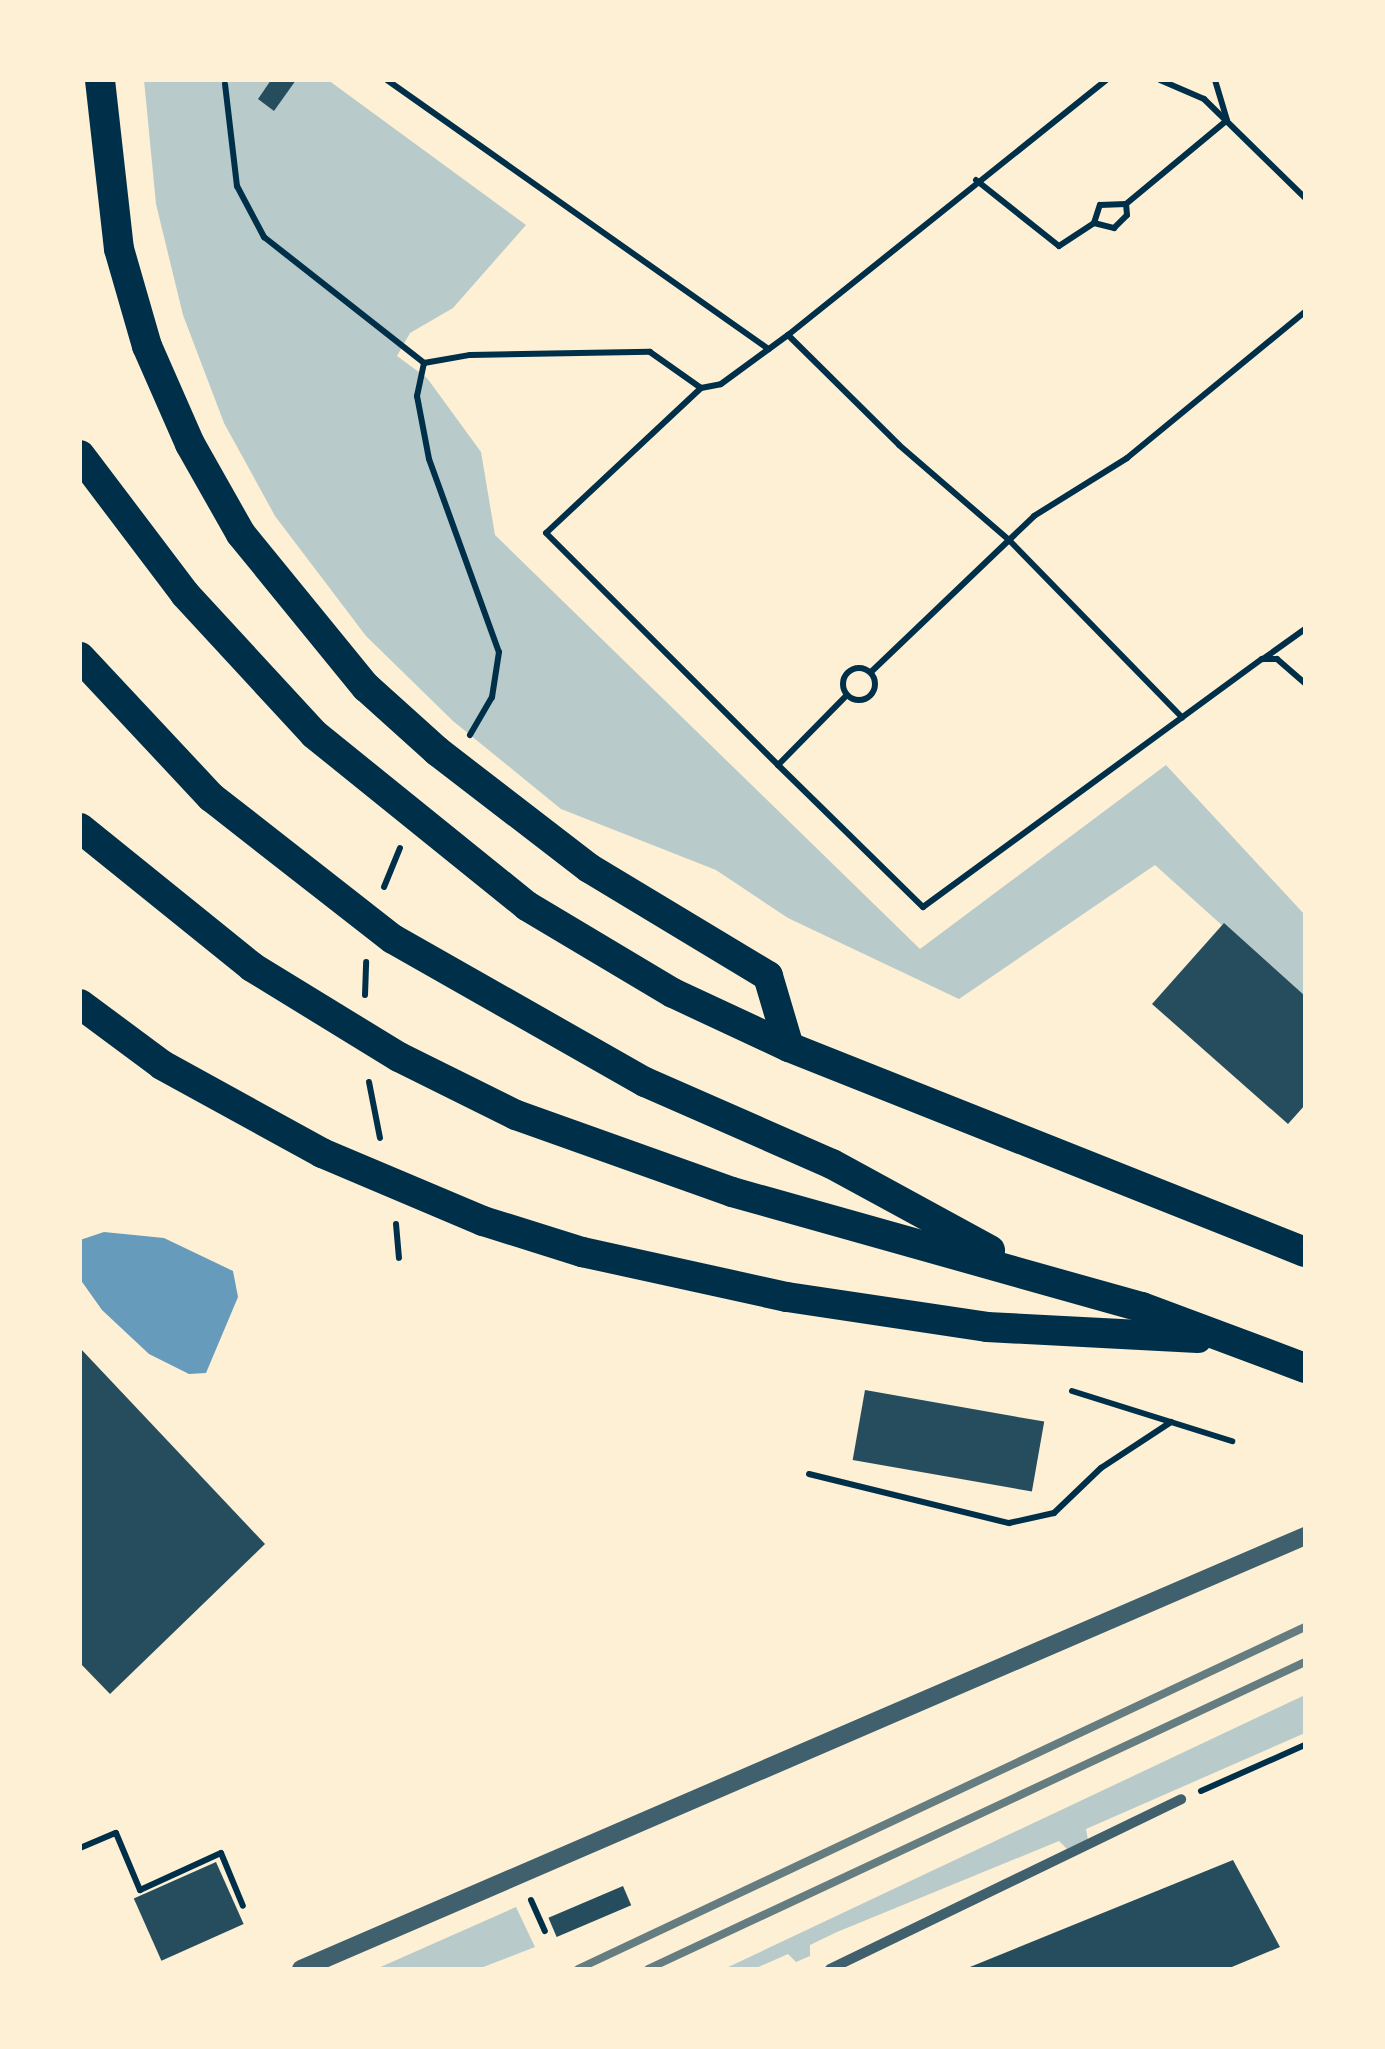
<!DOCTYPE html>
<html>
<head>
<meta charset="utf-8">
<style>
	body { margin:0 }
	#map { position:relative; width:1385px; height:2049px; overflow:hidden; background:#fdf0d5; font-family:Georgia,serif }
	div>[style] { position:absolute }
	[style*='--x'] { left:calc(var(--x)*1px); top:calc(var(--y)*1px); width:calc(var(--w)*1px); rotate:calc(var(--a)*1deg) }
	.green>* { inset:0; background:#b9caca }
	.water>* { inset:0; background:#669bbc }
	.building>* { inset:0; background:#264d5e; transform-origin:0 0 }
	.path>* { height:6px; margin:-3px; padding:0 3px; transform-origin:3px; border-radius:3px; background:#003049 }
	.path>.ring { margin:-3px; padding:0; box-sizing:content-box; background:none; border:6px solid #003049; border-radius:50% }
	.minor>* { height:10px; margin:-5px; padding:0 5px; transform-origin:5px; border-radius:5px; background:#3f606c }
	.tertiary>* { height:18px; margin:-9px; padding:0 9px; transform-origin:9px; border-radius:9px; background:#3f606c }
	.motorway>* { height:30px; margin:-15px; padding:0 15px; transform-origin:15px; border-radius:15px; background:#003049 }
	.rail>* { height:8px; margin:-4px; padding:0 4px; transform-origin:4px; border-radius:4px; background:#657d81 }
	span { translate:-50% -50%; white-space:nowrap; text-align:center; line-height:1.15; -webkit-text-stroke:9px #fdf0d5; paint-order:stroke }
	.frame { position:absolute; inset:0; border:82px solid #fdf0d5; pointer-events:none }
</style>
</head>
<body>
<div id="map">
	<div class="green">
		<i style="clip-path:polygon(144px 80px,328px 80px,526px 225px,453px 308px,410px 333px,397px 356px,427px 378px,481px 452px,495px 535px,920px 949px,1166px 765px,1305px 915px,1305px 1000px,1155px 865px,959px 999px,788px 918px,716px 870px,561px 809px,453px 721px,366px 636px,275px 516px,224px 423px,183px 315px,156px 204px)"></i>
		<i style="clip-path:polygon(1305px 1695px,1305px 1733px,1086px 1829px,1088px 1840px,1067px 1849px,1059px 1841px,837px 1932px,810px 1945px,810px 1956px,796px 1962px,788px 1954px,754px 1969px,724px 1969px)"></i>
		<i style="clip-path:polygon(516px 1907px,535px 1947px,478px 1969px,376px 1969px)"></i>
	</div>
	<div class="water">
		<i style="clip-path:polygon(104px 1232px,164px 1238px,233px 1271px,238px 1297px,206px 1373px,189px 1374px,149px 1354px,102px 1310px,80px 1279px,80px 1240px)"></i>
	</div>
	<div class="building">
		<i style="clip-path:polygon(271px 80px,296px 80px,274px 111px,258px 99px)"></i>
		<i style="clip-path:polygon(1224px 923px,1305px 996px,1305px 1105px,1288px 1124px,1152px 1004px)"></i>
		<i style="clip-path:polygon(80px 1348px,265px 1544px,110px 1694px,80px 1663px)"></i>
		<i style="left:865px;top:1390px;width:182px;height:71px;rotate:10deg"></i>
		<i style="clip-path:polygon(1233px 1860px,1280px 1947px,1227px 1969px,965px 1969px)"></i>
		<i style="left:216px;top:1862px;width:68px;height:90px;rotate:66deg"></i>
		<i style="left:623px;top:1886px;width:21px;height:81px;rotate:67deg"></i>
	</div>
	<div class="path">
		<i style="--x:387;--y:80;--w:467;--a:35.2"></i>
		<i style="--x:1160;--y:80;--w:48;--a:23.4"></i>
		<i style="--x:1204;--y:99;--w:141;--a:44.4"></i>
		<i style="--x:225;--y:84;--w:103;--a:83.3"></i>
		<i style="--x:237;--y:186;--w:58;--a:62.1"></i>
		<i style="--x:264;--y:237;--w:204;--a:38.2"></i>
		<i style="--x:424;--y:363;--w:47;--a:-9.9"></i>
		<i style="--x:470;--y:355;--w:180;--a:-1"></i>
		<i style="--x:650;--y:352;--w:62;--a:35.2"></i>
		<i style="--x:701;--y:388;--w:20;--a:-11"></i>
		<i style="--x:721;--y:384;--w:83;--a:-36.2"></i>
		<i style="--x:788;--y:335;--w:408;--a:-38.7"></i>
		<i style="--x:976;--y:180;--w:106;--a:38.5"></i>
		<i style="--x:1059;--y:246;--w:42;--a:-33.3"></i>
		<i style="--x:1094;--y:223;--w:19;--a:-72"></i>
		<i style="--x:1100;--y:205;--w:26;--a:-2"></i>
		<i style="--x:1126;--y:204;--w:131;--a:-39.7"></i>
		<i style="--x:1227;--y:120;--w:42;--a:-106.7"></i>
		<i style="--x:1094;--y:223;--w:21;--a:14"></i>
		<i style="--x:1114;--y:228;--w:18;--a:-45"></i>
		<i style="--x:1127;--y:215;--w:11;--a:-95"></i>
		<i style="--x:788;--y:335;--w:156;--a:44.7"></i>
		<i style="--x:899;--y:445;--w:145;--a:40.8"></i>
		<i style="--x:1009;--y:540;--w:248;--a:45.7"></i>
		<i style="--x:424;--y:363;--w:34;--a:102"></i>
		<i style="--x:417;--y:396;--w:64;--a:79.2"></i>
		<i style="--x:429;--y:459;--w:205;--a:70.1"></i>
		<i style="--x:499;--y:652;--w:46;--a:98.8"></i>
		<i style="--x:492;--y:697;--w:44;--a:120.1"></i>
		<i style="--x:701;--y:388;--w:212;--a:136.9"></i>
		<i style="--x:546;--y:533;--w:328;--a:45"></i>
		<i style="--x:778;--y:765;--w:98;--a:-45.4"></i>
		<i style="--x:1263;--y:659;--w:52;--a:-35.5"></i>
		<i class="ring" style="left:843px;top:668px;width:26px;height:26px"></i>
		<i style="--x:871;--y:672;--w:226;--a:-43.7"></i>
		<i style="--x:1034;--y:516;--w:110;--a:-31.9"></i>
		<i style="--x:1127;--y:458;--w:230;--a:-39.4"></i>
		<i style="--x:778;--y:765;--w:203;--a:44.4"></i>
		<i style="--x:923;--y:907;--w:420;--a:-36.2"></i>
		<i style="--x:1262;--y:659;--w:15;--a:0"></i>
		<i style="--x:1277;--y:659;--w:37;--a:41"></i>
		<i style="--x:384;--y:887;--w:42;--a:-67.7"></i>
		<i style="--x:365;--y:995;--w:33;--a:-88"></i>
		<i style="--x:369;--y:1082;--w:57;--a:78.9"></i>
		<i style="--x:396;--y:1224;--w:34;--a:85"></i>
		<i style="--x:1072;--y:1391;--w:168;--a:17.4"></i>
		<i style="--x:809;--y:1474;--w:206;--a:13.8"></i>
		<i style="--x:1009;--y:1523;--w:46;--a:-12.5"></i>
		<i style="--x:1054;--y:1513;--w:65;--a:-43.8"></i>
		<i style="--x:1101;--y:1468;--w:84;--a:-33.3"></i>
		<i style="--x:1201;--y:1791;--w:114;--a:-23.9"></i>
		<i style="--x:80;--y:1848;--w:39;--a:-23"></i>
		<i style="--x:116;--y:1833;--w:62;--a:67.2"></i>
		<i style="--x:140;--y:1890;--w:89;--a:-24.6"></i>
		<i style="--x:221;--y:1853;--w:57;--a:67.5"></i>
		<i style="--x:531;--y:1900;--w:34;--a:66"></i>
	</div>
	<div class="minor">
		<i style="--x:830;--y:1969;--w:390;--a:-25.8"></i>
	</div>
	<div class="tertiary">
		<i style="--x:301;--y:1969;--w:1093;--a:-23.33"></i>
	</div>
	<div class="motorway">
		<i style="--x:100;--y:80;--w:170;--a:83.6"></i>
		<i style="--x:119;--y:249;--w:101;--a:73.9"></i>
		<i style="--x:147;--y:346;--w:107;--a:66.3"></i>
		<i style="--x:190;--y:444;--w:103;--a:60.5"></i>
		<i style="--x:241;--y:534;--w:198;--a:50.8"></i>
		<i style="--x:366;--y:687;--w:96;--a:42"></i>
		<i style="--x:437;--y:751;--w:192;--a:37.6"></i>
		<i style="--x:589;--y:868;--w:209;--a:31.1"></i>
		<i style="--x:768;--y:976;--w:74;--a:73.5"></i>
		<i style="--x:80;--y:455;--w:174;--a:52.9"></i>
		<i style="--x:185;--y:594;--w:190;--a:47.3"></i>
		<i style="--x:314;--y:734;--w:274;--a:38.9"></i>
		<i style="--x:527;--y:906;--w:170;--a:30.8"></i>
		<i style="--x:673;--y:993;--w:128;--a:25"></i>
		<i style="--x:789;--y:1047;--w:555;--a:21.67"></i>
		<i style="--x:80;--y:657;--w:192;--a:46.9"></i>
		<i style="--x:211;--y:797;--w:231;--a:38"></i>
		<i style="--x:393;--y:939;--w:290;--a:29.6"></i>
		<i style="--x:645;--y:1082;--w:204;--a:23.7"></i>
		<i style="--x:832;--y:1164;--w:180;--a:28.6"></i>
		<i style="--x:80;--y:828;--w:221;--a:38.9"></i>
		<i style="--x:252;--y:967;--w:172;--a:31.5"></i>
		<i style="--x:399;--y:1057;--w:131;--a:26.4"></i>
		<i style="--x:516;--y:1115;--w:229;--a:19.6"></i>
		<i style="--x:732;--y:1192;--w:426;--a:15.7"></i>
		<i style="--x:1142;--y:1307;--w:174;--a:20.5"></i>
		<i style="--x:80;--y:1004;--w:102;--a:36.6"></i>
		<i style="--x:162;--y:1065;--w:183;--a:28.8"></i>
		<i style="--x:322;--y:1153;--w:175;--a:22.9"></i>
		<i style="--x:483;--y:1221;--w:104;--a:17.4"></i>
		<i style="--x:582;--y:1252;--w:210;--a:12.4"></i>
		<i style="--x:787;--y:1297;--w:202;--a:8.5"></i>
		<i style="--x:987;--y:1327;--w:211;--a:3"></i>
	</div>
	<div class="rail">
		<i style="--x:578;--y:1969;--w:803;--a:-25.19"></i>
		<i style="--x:648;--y:1969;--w:725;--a:-25.05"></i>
	</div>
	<div class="frame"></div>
</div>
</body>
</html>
